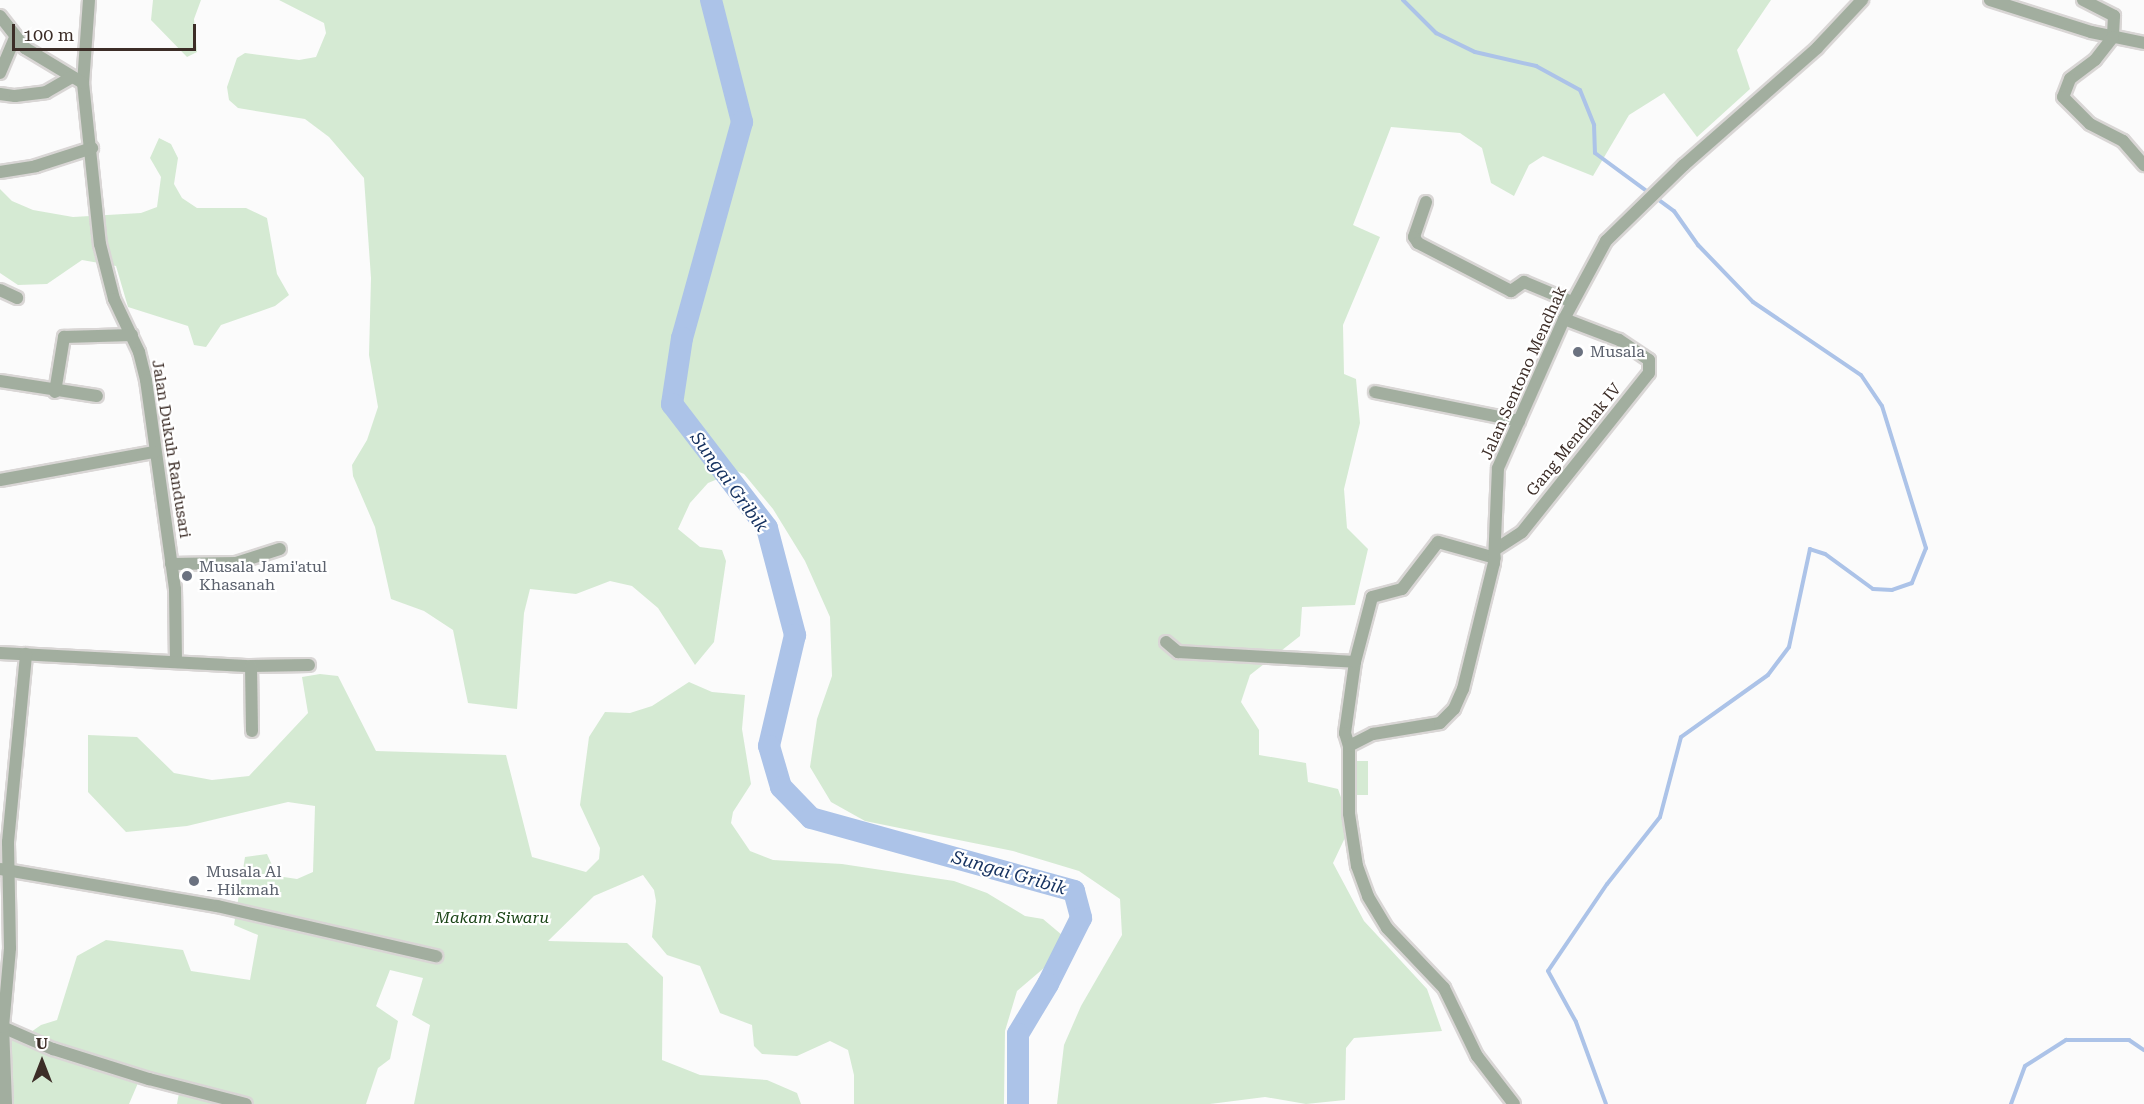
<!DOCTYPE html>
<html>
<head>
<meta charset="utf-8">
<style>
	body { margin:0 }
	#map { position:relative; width:2144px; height:1104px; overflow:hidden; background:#fbfbfb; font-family:"Roboto Serif",serif }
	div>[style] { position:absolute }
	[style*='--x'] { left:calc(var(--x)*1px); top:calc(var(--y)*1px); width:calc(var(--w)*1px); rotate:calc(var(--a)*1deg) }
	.green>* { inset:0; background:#d5ead3; transform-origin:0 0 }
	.stream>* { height:4px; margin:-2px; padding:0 2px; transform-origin:2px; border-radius:2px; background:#acc3e8 }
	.river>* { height:22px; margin:-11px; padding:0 11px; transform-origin:11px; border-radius:11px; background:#acc3e8 }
	.roads { filter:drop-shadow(2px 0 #d9d6d5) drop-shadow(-2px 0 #d9d6d5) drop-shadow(0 2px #d9d6d5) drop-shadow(0 -2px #d9d6d5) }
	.minor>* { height:12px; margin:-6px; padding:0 6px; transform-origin:6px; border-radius:6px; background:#a2ae9f }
	.dots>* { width:16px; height:16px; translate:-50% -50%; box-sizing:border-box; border:3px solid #fff; border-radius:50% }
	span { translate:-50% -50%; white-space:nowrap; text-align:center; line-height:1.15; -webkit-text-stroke:4.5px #fff; paint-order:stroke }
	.worship-label { font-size:16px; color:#5b616d }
	.left { translate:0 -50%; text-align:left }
	.street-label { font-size:16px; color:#3c2d27 }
	.park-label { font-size:16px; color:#194315; font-style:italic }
	.water-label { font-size:18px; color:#163260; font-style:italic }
	.north { position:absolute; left:12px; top:1032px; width:60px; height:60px; -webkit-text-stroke:4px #fff; paint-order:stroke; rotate:0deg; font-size:16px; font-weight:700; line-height:24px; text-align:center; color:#3c2d27 }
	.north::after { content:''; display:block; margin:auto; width:21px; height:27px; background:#3c2d27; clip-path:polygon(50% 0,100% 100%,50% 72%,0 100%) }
	.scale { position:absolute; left:12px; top:24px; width:184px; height:27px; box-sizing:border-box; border:3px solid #3c2d27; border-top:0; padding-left:8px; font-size:18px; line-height:21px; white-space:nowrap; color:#3c2d27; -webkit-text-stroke:4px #fff; paint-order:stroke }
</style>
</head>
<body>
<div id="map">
	<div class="green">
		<i style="clip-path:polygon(153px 0,201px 0,194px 19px,197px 52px,187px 57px,151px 20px)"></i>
		<i style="clip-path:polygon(279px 0,1771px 0,1737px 50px,1750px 89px,1697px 137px,1664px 93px,1629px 115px,1593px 176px,1543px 156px,1529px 165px,1514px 196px,1491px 183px,1482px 148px,1460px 133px,1391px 127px,1353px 225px,1380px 237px,1343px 325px,1344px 374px,1356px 379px,1360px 423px,1344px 489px,1347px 528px,1368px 549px,1355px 605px,1302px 607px,1300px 636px,1250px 675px,1241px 702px,1259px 730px,1259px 755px,1306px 763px,1308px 782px,1338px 789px,1351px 825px,1333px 863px,1364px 921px,1427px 989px,1442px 1031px,1354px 1038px,1346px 1048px,1345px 1100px,1306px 1104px,1265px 1097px,1210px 1104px,1057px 1104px,1064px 1045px,1081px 1006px,1122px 935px,1120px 899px,1079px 871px,1013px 851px,865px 821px,831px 802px,810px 767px,817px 719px,832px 676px,830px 617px,805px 561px,773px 509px,744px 474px,737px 471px,708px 483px,690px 503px,678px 529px,700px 547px,722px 550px,726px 561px,714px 642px,695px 665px,658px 608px,632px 586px,610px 581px,576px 594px,530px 589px,524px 613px,517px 709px,468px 703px,453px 630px,424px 611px,391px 599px,375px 527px,353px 476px,352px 465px,367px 440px,378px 407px,369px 355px,371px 278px,364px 178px,329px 137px,305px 119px,238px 108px,229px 100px,227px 87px,237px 58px,245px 53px,299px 60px,316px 57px,326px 33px,324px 23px)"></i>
		<i style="clip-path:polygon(159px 138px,171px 144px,178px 158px,174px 184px,182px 198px,197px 208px,246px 208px,267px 218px,277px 274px,289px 295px,275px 306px,221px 325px,206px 347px,194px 345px,188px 326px,128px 307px,116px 266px,82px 260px,47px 284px,18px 285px,0 273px,0 189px,12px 201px,33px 210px,73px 217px,141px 213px,157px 207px,161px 177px,150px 158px)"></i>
		<i style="clip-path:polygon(320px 674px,338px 676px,376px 751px,506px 755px,532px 857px,586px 872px,599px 859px,600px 848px,580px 805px,589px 737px,605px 712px,630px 713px,652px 706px,689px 682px,712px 692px,745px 695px,742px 729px,751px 784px,733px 812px,731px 823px,750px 851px,773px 860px,842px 864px,954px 881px,987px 893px,1025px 916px,1043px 919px,1062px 935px,1059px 946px,1044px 968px,1017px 991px,1005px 1031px,1004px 1104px,854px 1104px,854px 1075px,848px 1050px,830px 1041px,797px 1056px,762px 1054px,754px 1046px,752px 1025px,720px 1013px,700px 966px,667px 955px,652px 937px,656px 901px,654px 890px,643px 875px,594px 896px,548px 941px,627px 943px,663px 977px,662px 1060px,700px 1075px,767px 1080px,797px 1093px,801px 1104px,414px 1104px,430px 1025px,412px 1015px,423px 978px,390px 970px,376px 1006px,398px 1021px,390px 1059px,378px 1068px,366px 1104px,177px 1104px,179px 1093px,138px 1083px,129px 1104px,0 1104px,0 1036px,21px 1039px,41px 1025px,57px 1020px,77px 956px,106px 940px,183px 950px,191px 971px,250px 980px,258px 935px,234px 925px,245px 857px,267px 854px,277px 876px,297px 879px,313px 872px,315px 806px,288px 802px,187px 826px,126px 832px,88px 792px,88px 735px,137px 737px,174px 773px,212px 780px,249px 776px,308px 713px,302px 677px)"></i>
		<i style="left:1350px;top:761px;width:18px;height:34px"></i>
	</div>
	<div class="stream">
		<i style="--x:1403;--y:0;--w:47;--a:45"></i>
		<i style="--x:1436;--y:33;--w:43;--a:26"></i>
		<i style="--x:1475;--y:52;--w:63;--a:12.9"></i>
		<i style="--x:1536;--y:66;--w:50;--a:28.6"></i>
		<i style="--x:1580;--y:90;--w:38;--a:68"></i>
		<i style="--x:1594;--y:125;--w:28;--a:88"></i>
		<i style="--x:1595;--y:153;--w:98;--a:36.3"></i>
		<i style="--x:1674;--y:211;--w:42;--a:54.8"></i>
		<i style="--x:1698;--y:245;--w:79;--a:46"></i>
		<i style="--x:1753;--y:302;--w:130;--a:34.1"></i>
		<i style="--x:1861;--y:375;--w:37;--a:56"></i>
		<i style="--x:1882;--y:406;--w:149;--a:72.8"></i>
		<i style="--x:1926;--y:548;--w:38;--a:112"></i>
		<i style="--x:1912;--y:583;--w:21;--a:161"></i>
		<i style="--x:1892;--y:590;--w:19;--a:-177"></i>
		<i style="--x:1873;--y:589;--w:59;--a:-143.9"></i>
		<i style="--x:1825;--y:554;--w:16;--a:-162"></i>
		<i style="--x:1810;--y:549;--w:100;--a:102.1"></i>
		<i style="--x:1789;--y:647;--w:35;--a:127"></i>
		<i style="--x:1768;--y:675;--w:107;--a:144.5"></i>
		<i style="--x:1681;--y:737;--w:83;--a:104.7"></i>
		<i style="--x:1660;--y:817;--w:85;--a:128.3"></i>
		<i style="--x:1607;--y:884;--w:105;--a:124.1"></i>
		<i style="--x:1548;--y:971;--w:58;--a:61.2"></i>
		<i style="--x:1576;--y:1022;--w:87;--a:69.9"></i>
		<i style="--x:2011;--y:1104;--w:40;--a:-69.8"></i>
		<i style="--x:2025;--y:1066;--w:49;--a:-32.4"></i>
		<i style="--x:2066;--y:1040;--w:63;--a:0"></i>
		<i style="--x:2129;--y:1040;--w:18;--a:34"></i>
	</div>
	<div class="river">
		<i style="--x:711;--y:0;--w:126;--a:75.7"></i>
		<i style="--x:742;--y:122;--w:224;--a:105.5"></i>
		<i style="--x:682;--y:338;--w:67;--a:98.6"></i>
		<i style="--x:672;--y:404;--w:156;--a:52.5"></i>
		<i style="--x:767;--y:528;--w:111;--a:75.3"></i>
		<i style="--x:795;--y:635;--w:114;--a:103.2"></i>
		<i style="--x:769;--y:746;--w:43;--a:73.7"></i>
		<i style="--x:781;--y:787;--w:43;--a:45.9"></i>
		<i style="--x:811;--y:818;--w:273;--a:15.5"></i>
		<i style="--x:1074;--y:891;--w:28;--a:75"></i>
		<i style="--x:1081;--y:918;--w:74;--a:116.6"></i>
		<i style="--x:1048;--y:984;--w:58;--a:121"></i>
		<i style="--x:1018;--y:1034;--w:70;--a:90"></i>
	</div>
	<div class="roads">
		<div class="minor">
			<i style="--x:89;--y:0;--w:83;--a:94.1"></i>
			<i style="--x:83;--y:83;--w:162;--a:84"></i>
			<i style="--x:100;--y:244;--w:57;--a:75.7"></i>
			<i style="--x:114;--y:299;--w:59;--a:64.7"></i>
			<i style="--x:139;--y:352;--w:29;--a:76"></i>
			<i style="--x:146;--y:380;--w:211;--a:82.1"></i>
			<i style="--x:175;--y:589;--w:73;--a:89.2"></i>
			<i style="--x:1990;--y:0;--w:106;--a:17.6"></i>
			<i style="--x:2091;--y:32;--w:54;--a:11.7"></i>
			<i style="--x:2083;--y:0;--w:35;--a:27"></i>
			<i style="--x:2114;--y:16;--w:21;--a:93"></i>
			<i style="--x:2113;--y:37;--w:29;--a:128"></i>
			<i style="--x:2095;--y:60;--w:31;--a:143"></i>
			<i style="--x:2070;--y:79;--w:19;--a:111"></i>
			<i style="--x:2063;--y:97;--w:38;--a:45"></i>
			<i style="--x:2090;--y:124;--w:37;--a:27"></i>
			<i style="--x:2123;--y:141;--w:32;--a:49"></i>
			<i style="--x:0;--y:16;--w:41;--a:52"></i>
			<i style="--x:25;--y:48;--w:68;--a:31.1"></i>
			<i style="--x:0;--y:73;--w:38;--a:-67"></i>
			<i style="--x:0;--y:94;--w:15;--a:8"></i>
			<i style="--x:15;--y:96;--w:31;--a:-7"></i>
			<i style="--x:46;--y:92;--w:30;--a:-30"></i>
			<i style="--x:0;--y:172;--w:36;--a:-9"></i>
			<i style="--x:36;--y:166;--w:59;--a:-17.8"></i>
			<i style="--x:1426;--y:202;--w:37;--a:109"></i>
			<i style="--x:1414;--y:237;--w:7;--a:56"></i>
			<i style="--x:1418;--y:243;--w:105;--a:27.3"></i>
			<i style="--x:1511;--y:291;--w:16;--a:-35"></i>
			<i style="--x:1524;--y:282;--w:52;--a:22.6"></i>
			<i style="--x:0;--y:290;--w:19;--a:25"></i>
			<i style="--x:0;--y:381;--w:98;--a:8.8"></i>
			<i style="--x:55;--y:392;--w:56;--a:-80.7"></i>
			<i style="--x:64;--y:337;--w:68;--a:-1.7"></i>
			<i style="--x:1375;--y:392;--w:147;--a:11.4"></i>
			<i style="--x:0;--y:480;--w:157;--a:-10.3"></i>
			<i style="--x:1496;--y:549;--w:31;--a:-33"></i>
			<i style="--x:1522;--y:532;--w:203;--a:-51.4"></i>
			<i style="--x:1649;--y:373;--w:13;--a:-90"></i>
			<i style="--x:1649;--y:360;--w:36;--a:-146"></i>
			<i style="--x:1619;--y:340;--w:59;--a:-159.1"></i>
			<i style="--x:171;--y:564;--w:65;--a:-0.9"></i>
			<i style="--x:236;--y:563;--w:46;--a:-17.7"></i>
			<i style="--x:1166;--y:642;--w:16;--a:40"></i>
			<i style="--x:1178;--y:652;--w:177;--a:3.2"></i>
			<i style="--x:1355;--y:662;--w:72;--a:98"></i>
			<i style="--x:1345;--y:733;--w:14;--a:73"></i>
			<i style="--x:0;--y:653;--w:251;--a:3"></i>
			<i style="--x:251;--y:666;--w:58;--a:-1"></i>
			<i style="--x:1355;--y:662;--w:67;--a:-75.3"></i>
			<i style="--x:1372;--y:597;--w:31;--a:-15"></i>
			<i style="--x:1402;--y:589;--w:59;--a:-52.5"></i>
			<i style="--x:1438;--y:542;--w:59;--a:15.7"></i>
			<i style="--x:251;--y:666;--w:65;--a:89.1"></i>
			<i style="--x:0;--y:869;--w:220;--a:9.7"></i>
			<i style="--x:217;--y:906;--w:225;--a:12.9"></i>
			<i style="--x:0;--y:1026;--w:58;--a:23.5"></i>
			<i style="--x:53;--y:1049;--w:101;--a:17.4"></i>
			<i style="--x:149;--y:1079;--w:100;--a:14.5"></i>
			<i style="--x:6;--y:1104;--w:77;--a:-92.2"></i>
			<i style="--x:3;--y:1027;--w:79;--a:-84.9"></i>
			<i style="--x:10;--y:948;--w:106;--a:-91.1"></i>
			<i style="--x:8;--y:842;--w:189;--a:-84.5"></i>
			<i style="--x:1514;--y:1104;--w:61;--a:-127.6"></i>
			<i style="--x:1477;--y:1056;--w:76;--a:-115.9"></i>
			<i style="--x:1444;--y:988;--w:83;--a:-133.5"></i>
			<i style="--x:1387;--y:928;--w:37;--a:-121"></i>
			<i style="--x:1368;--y:896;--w:32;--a:-110"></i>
			<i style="--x:1357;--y:866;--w:53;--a:-98.7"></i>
			<i style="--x:1349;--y:814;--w:68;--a:-90"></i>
			<i style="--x:1349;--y:746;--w:27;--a:-27"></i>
			<i style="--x:1373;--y:734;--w:68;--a:-9.3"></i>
			<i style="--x:1440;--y:723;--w:20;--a:-45"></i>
			<i style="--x:1454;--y:709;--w:22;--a:-66"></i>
			<i style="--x:1463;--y:689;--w:130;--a:-76.2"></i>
			<i style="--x:1494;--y:563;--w:95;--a:-87.6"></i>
			<i style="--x:1498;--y:468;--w:163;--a:-66.1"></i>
			<i style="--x:1564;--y:319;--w:89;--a:-61.7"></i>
			<i style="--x:1606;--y:241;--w:109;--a:-44.3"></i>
			<i style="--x:1684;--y:165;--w:177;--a:-41.3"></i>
			<i style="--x:1817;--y:48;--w:66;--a:-46.8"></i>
		</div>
	</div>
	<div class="dots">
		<i style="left:1578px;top:352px;background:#6b7280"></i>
		<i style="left:187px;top:576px;background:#6b7280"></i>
		<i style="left:194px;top:881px;background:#6b7280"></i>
	</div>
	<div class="worship-label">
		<span class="left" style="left:1590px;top:352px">Musala</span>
		<span class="left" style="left:199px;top:576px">Musala Jami'atul<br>Khasanah</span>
		<span class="left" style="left:206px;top:881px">Musala Al<br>- Hikmah</span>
	</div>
	<div class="street-label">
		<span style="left:1524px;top:373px;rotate:-66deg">Jalan Sentono Mendhak</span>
		<span style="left:1574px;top:440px;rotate:-51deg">Gang Mendhak IV</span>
		<span style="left:171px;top:449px;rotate:81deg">Jalan Dukuh Randusari</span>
	</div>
	<div class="park-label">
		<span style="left:492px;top:918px">Makam Siwaru</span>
	</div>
	<div class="water-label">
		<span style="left:729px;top:482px;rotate:54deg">Sungai Gribik</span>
		<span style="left:1009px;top:873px;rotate:16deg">Sungai Gribik</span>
	</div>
	<div class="north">U</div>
	<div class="scale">100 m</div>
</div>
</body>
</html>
